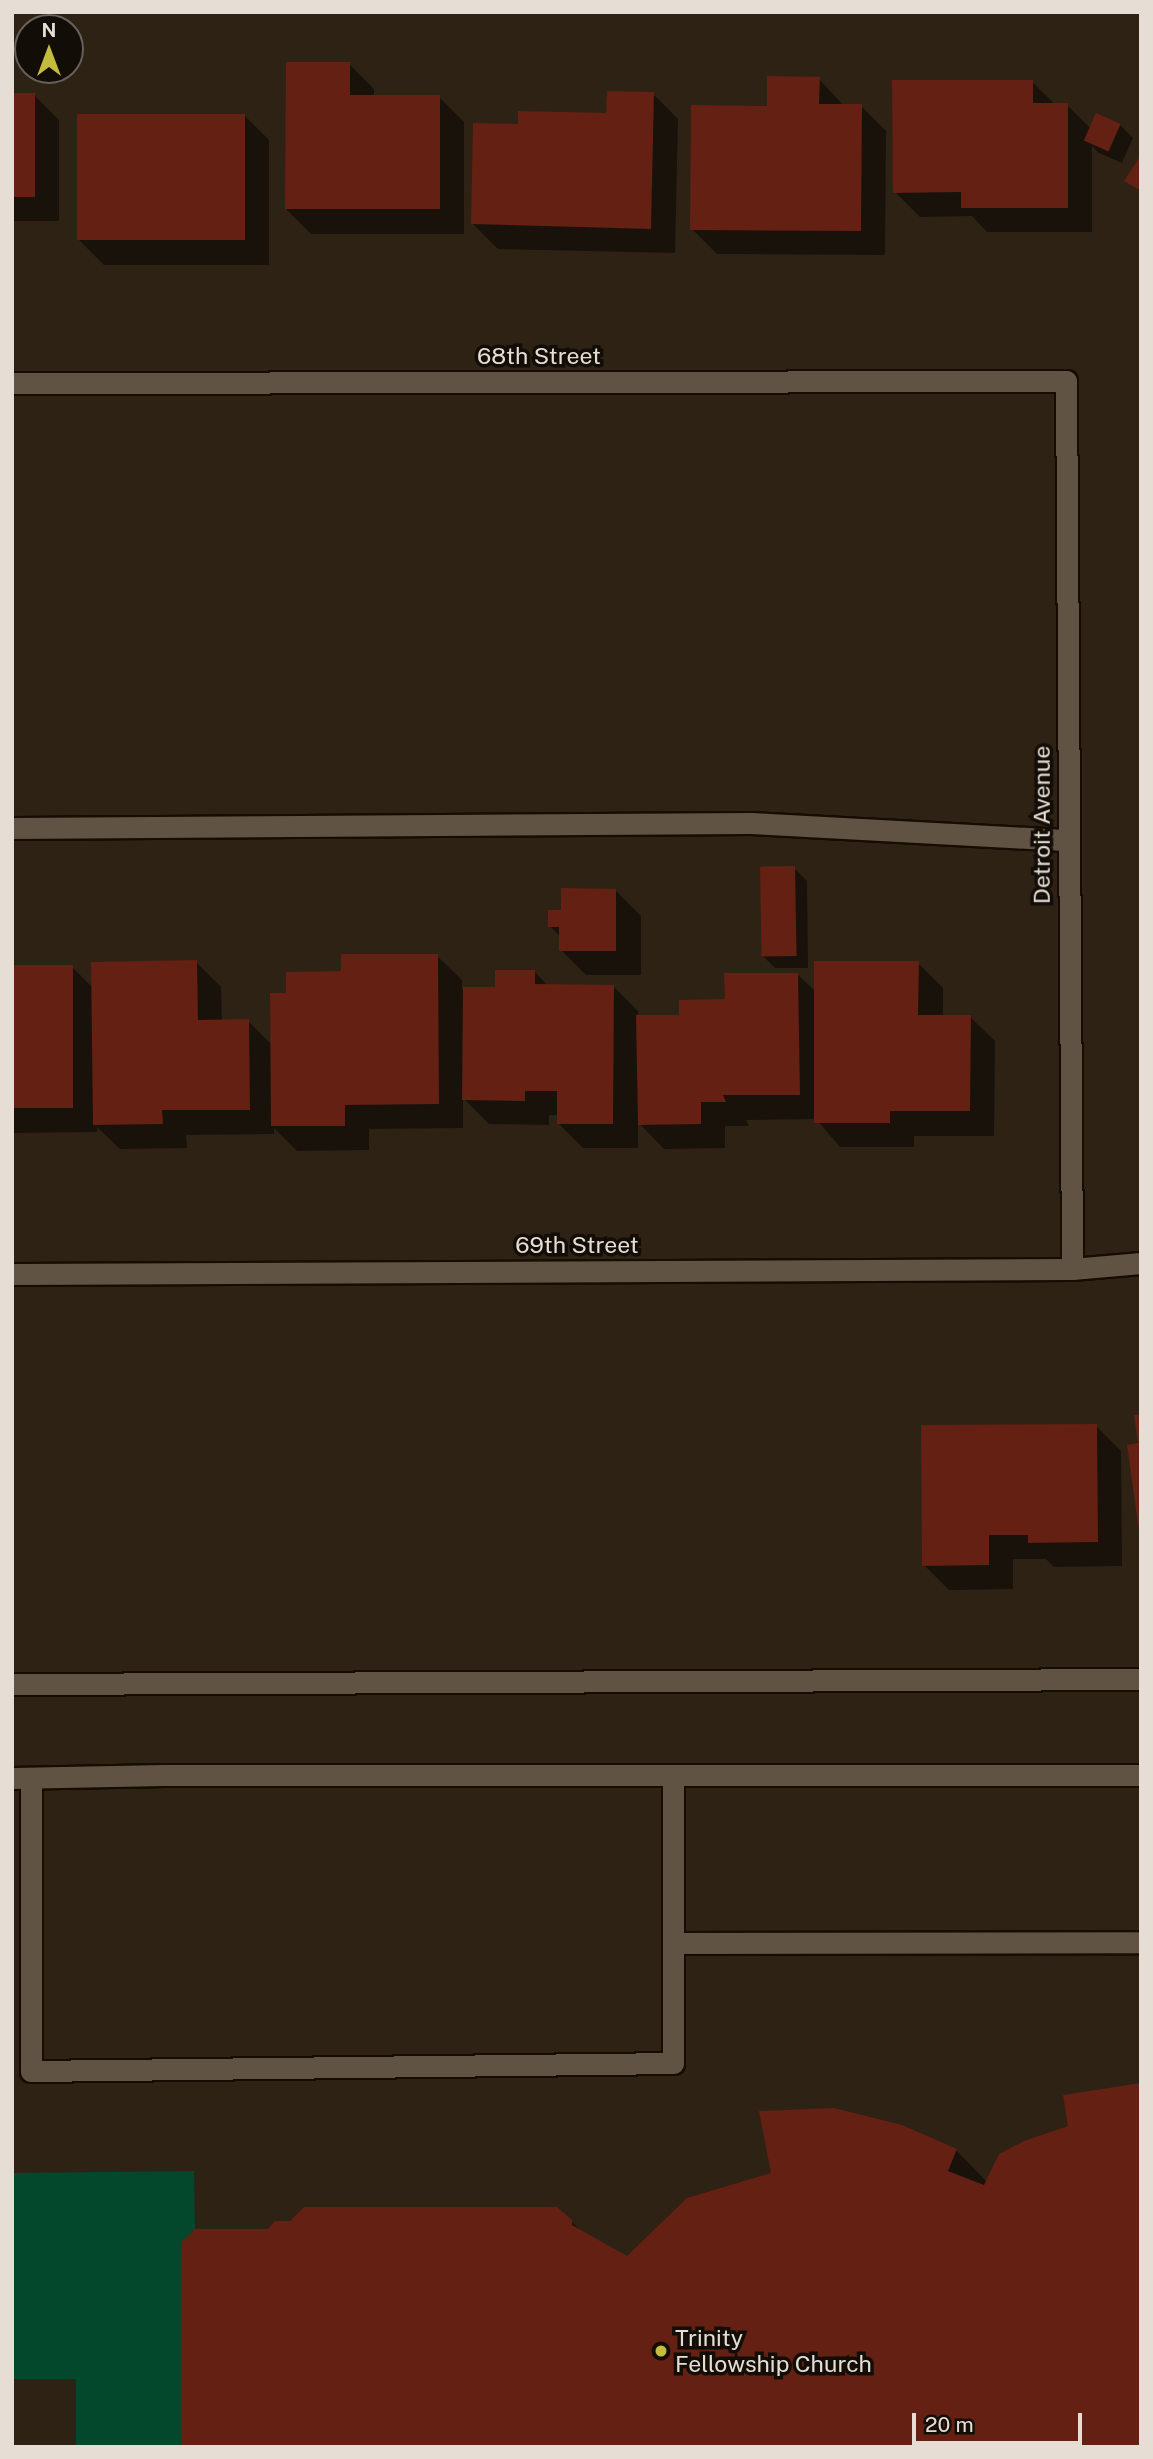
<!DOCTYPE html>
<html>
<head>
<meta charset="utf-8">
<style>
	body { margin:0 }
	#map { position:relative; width:1153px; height:2459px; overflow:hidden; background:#2e2214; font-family:"Public Sans",sans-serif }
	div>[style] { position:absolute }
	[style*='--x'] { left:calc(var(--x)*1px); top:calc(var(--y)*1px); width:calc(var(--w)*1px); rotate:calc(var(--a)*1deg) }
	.green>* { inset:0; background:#03472d }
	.shadow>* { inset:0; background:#0007 }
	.building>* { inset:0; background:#642012; transform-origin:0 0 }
	.roads { filter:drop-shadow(2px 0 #160c01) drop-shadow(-2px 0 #160c01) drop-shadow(0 2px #160c01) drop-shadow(0 -2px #160c01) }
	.lane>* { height:21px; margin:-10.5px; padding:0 10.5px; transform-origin:10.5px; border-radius:10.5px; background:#615343 }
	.street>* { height:21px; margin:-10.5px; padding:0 10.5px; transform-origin:10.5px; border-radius:10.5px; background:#615343 }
	.dots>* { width:19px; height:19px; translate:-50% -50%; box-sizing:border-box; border:4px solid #120d07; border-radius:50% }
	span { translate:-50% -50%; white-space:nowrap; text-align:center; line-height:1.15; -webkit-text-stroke:7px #120d07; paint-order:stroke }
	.street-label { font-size:23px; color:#e6ded4 }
	.poi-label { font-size:23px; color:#e6ded4 }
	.left { translate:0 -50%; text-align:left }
	.frame { position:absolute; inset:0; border:14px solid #e6ded4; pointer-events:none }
	.north { position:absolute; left:14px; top:14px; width:70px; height:70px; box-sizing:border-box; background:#120d07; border:2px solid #676159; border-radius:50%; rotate:0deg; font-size:19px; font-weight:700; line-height:28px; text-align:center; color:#e6ded4 }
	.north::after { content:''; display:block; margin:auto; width:24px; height:32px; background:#c5bc3d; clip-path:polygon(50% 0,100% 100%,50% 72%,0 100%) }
	.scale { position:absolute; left:912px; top:2413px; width:170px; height:32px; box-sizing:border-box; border:4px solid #e6ded4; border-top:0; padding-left:9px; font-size:21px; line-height:24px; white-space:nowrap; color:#e6ded4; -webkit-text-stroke:5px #120d07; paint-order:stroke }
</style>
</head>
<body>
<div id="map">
	<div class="green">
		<i style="clip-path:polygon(194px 2171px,195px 2229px,181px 2243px,181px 2447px,76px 2447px,76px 2379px,12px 2379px,12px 2173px)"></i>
	</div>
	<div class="shadow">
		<i style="clip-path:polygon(349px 64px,374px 89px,374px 97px,439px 97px,464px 122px,464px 234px,311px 234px,286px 209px)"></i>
		<i style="clip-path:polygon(819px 79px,844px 106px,861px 106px,886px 131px,885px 255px,717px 254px,692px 229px,768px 108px)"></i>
		<i style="clip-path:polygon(1032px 82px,1056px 105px,1067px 105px,1091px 129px,1120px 125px,1133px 138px,1122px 163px,1099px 153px,1092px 146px,1092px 232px,987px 232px,972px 216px,920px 217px,895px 192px)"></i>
		<i style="clip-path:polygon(653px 94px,678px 119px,675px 253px,498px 249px,473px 224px,520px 126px,608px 115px)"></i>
		<i style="clip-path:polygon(12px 95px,34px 95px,59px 120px,59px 221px,12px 221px)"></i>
		<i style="clip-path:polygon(244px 115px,269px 140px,269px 265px,104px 265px,79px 240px)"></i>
		<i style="clip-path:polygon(794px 868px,807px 881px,808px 968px,775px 968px,763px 956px)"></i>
		<i style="clip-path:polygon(616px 891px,641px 916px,641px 975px,586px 975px,561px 950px,561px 937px,550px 926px,562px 911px)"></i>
		<i style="clip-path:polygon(437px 956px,462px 980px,462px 988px,497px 988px,534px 971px,548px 986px,613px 986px,638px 1011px,638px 1017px,680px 1017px,797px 974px,816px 992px,918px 963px,943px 988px,943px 1017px,970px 1017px,995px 1041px,994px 1136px,914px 1136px,914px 1147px,840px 1147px,816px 1119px,746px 1120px,749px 1126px,725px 1126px,725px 1148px,664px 1149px,638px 1122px,638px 1148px,583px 1148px,558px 1123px,558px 1115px,549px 1115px,549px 1125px,489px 1124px,463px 1098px,463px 1128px,369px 1129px,369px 1150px,297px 1151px,274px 1128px,274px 1134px,186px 1135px,187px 1148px,120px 1149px,97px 1127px,97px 1132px,12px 1133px,12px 962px,18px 968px,72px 967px,93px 988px,196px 962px,221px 987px,222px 1022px,248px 1021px,272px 1045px,287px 995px,343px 972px)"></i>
		<i style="clip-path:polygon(1096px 1426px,1121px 1451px,1122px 1566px,1054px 1567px,1046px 1559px,1013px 1559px,1013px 1589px,949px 1590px,924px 1565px)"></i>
		<i style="clip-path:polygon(1070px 2127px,1141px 2447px,183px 2447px,571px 2221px,582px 2232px,628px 2258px,956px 2150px,987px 2182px)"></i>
	</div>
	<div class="building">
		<i style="clip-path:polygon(286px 62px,350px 62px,350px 95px,440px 95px,440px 209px,285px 209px)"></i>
		<i style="clip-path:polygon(767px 76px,820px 77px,819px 104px,862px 104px,861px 231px,690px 230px,691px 105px,767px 106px)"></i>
		<i style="clip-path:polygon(892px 80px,1033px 80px,1033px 103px,1068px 103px,1068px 208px,961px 208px,961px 192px,893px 193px)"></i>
		<i style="clip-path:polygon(607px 91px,654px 92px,651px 229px,471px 224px,473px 123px,518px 124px,518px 111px,606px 113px)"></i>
		<i style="left:12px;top:93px;width:23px;height:104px"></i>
		<i style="left:1096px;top:113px;width:27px;height:30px;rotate:24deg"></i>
		<i style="left:77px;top:114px;width:168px;height:126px"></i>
		<i style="clip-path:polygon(1141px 155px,1141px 191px,1124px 181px)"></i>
		<i style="left:795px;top:866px;width:90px;height:35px;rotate:89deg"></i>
		<i style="clip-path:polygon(561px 888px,616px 889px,616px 951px,559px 951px,559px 927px,548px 927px,548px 910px,561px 910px)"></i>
		<i style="clip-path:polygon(341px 954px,438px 954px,439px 1104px,345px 1105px,345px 1126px,271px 1126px,270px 993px,286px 993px,286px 972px,341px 971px)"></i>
		<i style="clip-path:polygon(197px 960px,198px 1020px,249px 1019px,250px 1110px,162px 1110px,163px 1124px,93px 1125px,91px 962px)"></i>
		<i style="clip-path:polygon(814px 961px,919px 961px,918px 1015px,971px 1015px,970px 1111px,890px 1111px,890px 1123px,814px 1123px)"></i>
		<i style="left:73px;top:965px;width:143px;height:61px;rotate:90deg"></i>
		<i style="clip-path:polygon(495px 970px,535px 970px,535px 984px,614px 985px,613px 1124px,557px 1124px,557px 1091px,525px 1091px,525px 1101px,462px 1100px,463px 987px,495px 987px)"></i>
		<i style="clip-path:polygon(724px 973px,798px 973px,800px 1095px,723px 1095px,726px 1102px,701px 1102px,701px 1124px,638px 1125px,636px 1015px,679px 1015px,679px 1000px,725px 999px)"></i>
		<i style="clip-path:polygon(1141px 1414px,1141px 1531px,1139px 1531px,1127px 1445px,1138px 1443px,1134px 1415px)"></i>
		<i style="clip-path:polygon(1097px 1424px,1098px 1542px,1028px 1543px,1028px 1535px,989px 1535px,989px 1565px,922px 1566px,921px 1425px)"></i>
		<i style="clip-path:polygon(1141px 2083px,1141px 2447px,181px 2447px,181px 2242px,195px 2229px,268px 2229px,275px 2221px,290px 2221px,304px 2207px,557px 2207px,572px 2220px,572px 2225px,627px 2256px,687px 2198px,771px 2173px,759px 2111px,834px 2108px,902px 2125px,957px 2149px,948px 2171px,984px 2185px,999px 2154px,1024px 2141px,1068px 2126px,1063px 2095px)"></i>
	</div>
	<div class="roads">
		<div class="lane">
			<i style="--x:12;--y:828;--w:739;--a:-0.39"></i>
			<i style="--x:751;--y:823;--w:317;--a:3.1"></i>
			<i style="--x:12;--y:1684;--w:1129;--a:-0.25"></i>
			<i style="--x:12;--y:1778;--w:152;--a:-1.1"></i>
			<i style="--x:164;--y:1775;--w:977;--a:0"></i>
			<i style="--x:31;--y:1778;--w:293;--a:90"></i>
			<i style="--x:31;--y:2071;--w:642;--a:-0.71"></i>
			<i style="--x:673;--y:2063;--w:286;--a:-90"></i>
			<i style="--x:673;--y:1943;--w:468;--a:-0.1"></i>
		</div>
		<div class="street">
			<i style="--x:12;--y:383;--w:1054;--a:-0.11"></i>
			<i style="--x:1066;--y:381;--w:888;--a:89.61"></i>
			<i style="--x:12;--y:1274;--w:1060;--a:-0.27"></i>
			<i style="--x:1072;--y:1269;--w:69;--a:-5"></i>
		</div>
	</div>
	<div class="dots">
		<i style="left:661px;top:2351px;background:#c5bc3d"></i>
	</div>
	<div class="street-label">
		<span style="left:539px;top:356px">68th Street</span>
		<span style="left:1042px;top:825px;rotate:-90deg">Detroit Avenue</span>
		<span style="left:577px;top:1245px">69th Street</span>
	</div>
	<div class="poi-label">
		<span class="left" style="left:675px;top:2351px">Trinity<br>Fellowship Church</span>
	</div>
	<div class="frame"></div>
	<div class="north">N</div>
	<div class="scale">20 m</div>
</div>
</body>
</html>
